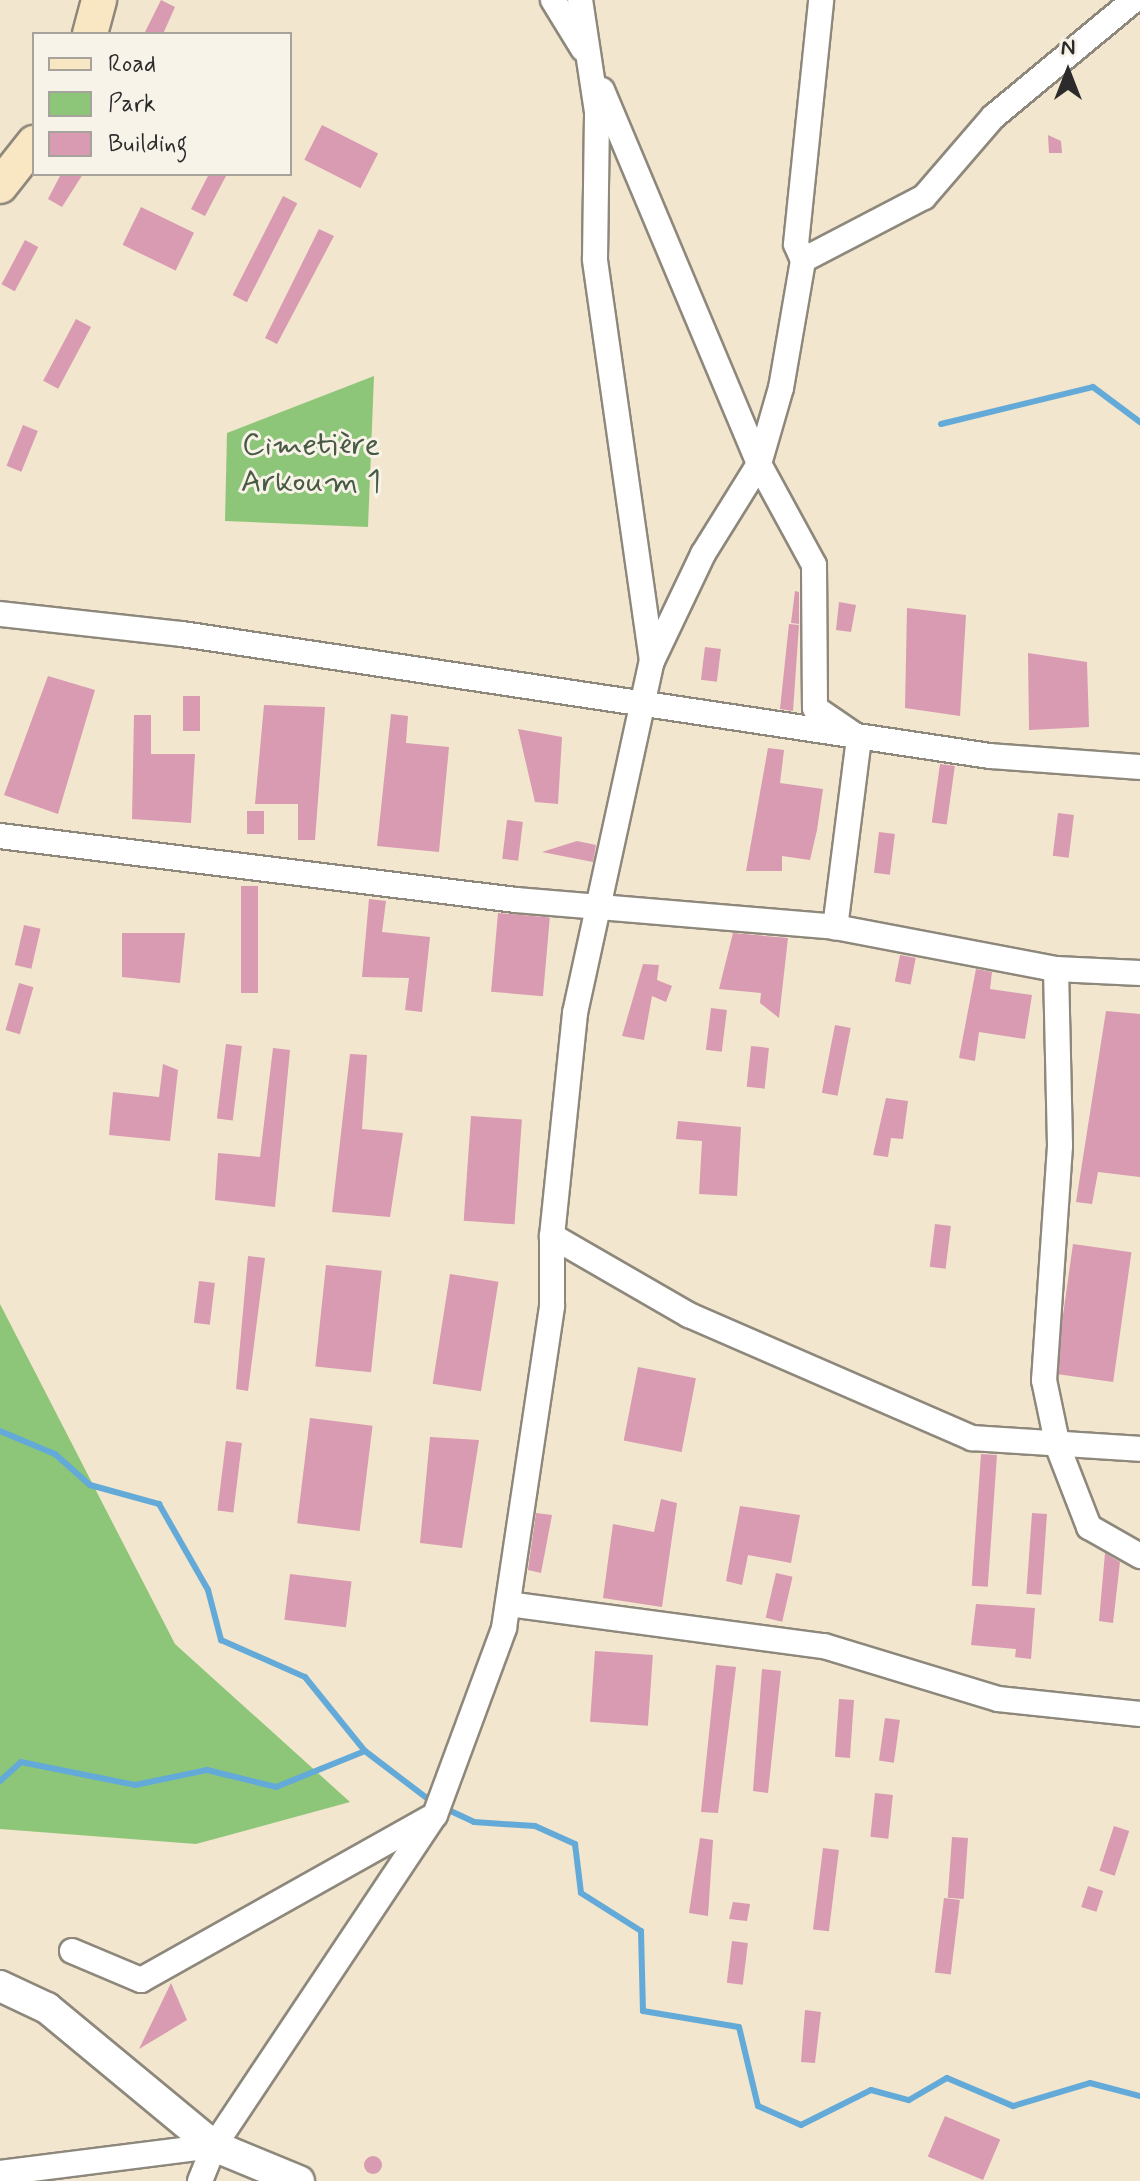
<!DOCTYPE html>
<html>
<head>
<meta charset="utf-8">
<style>
	body { margin:0 }
	#map { position:relative; width:1140px; height:2181px; overflow:hidden; background:#f2e6ce; font-family:Mynerve,sans-serif }
	div>[style] { position:absolute }
	[style*='--x'] { left:calc(var(--x)*1px); top:calc(var(--y)*1px); width:calc(var(--w)*1px); rotate:calc(var(--a)*1deg) }
	.green>* { inset:0; background:#8ec679 }
	.stream>* { height:6px; margin:-3px; padding:0 3px; transform-origin:3px; border-radius:3px; background:#63aad9 }
	.building>* { inset:0; background:#d89bb1; transform-origin:0 0 }
	.round { border-radius:50% }
	.roads { filter:drop-shadow(2px 0 #8e887c) drop-shadow(-2px 0 #8e887c) drop-shadow(0 2px #8e887c) drop-shadow(0 -2px #8e887c) }
	.minor>* { height:24px; margin:-12px; padding:0 12px; transform-origin:12px; border-radius:12px; background:#fff }
	.tertiary>* { height:30px; margin:-15px; padding:0 15px; transform-origin:15px; border-radius:15px; background:#fff }
	.secondary>* { height:34px; margin:-17px; padding:0 17px; transform-origin:17px; border-radius:17px; background:#f9e7c3 }
	span { translate:-50% -50%; white-space:nowrap; text-align:center; line-height:1.15; -webkit-text-stroke:6px #f7f3e8; paint-order:stroke }
	.park-label { font-size:32px; color:#495a42 }
	.legend { position:absolute; left:32px; top:32px; width:260px; height:144px; box-sizing:border-box; background:#f7f3e8; border:2px solid #a5a39c; margin:0; padding:10px 14px; list-style:none; font-size:24px; color:#2b2b2b }
	.legend li { display:flex; align-items:center; gap:16px; height:40px }
	.legend b { width:40px; border:2px solid #a5a39c }
	.north { position:absolute; left:1028px; top:32px; width:80px; height:80px; -webkit-text-stroke:6px #f7f3e8; paint-order:stroke; rotate:0deg; font-size:22px; font-weight:700; line-height:32px; text-align:center; color:#2b2b2b }
	.north::after { content:''; display:block; margin:auto; width:28px; height:36px; background:#2b2b2b; clip-path:polygon(50% 0,100% 100%,50% 72%,0 100%) }
</style>
</head>
<body>
<div id="map">
	<div class="green">
		<i style="clip-path:polygon(374px 376px,368px 527px,225px 521px,227px 433px)"></i>
		<i style="clip-path:polygon(0 1304px,175px 1644px,350px 1802px,196px 1844px,0 1829px)"></i>
	</div>
	<div class="stream">
		<i style="--x:941;--y:424;--w:156;--a:-13.7"></i>
		<i style="--x:1093;--y:387;--w:59;--a:36.7"></i>
		<i style="--x:0;--y:1431;--w:60;--a:22.7"></i>
		<i style="--x:55;--y:1454;--w:47;--a:41.5"></i>
		<i style="--x:90;--y:1485;--w:72;--a:15.4"></i>
		<i style="--x:159;--y:1504;--w:99;--a:60.3"></i>
		<i style="--x:208;--y:1590;--w:52;--a:75.4"></i>
		<i style="--x:221;--y:1640;--w:92;--a:23.8"></i>
		<i style="--x:305;--y:1677;--w:95;--a:51"></i>
		<i style="--x:365;--y:1751;--w:84;--a:37.3"></i>
		<i style="--x:0;--y:1781;--w:28;--a:-42"></i>
		<i style="--x:21;--y:1762;--w:116;--a:11.4"></i>
		<i style="--x:135;--y:1785;--w:74;--a:-11.8"></i>
		<i style="--x:207;--y:1770;--w:71;--a:13.8"></i>
		<i style="--x:276;--y:1787;--w:96;--a:-22"></i>
		<i style="--x:442;--y:1807;--w:35;--a:25"></i>
		<i style="--x:474;--y:1822;--w:61;--a:3.8"></i>
		<i style="--x:535;--y:1826;--w:44;--a:24.2"></i>
		<i style="--x:575;--y:1844;--w:49;--a:83"></i>
		<i style="--x:581;--y:1893;--w:71;--a:32.3"></i>
		<i style="--x:641;--y:1931;--w:80;--a:88.6"></i>
		<i style="--x:643;--y:2011;--w:97;--a:9.5"></i>
		<i style="--x:739;--y:2027;--w:81;--a:76.5"></i>
		<i style="--x:758;--y:2106;--w:47;--a:23.8"></i>
		<i style="--x:801;--y:2125;--w:78;--a:-26.6"></i>
		<i style="--x:871;--y:2090;--w:39;--a:15"></i>
		<i style="--x:909;--y:2100;--w:44;--a:-30.1"></i>
		<i style="--x:947;--y:2078;--w:72;--a:23"></i>
		<i style="--x:1013;--y:2106;--w:80;--a:-16.6"></i>
		<i style="--x:1090;--y:2083;--w:52;--a:14.6"></i>
	</div>
	<div class="building">
		<i style="clip-path:polygon(161px 0,175px 7px,163px 34px,144px 34px)"></i>
		<i style="left:322px;top:125px;width:63px;height:39px;rotate:27deg"></i>
		<i style="clip-path:polygon(1048px 135px,1061px 141px,1062px 153px,1049px 153px)"></i>
		<i style="clip-path:polygon(61px 174px,83px 174px,62px 207px,48px 199px)"></i>
		<i style="clip-path:polygon(209px 174px,227px 174px,205px 216px,191px 209px)"></i>
		<i style="left:283px;top:196px;width:16px;height:111px;rotate:27deg"></i>
		<i style="left:141px;top:207px;width:59px;height:42px;rotate:26deg"></i>
		<i style="clip-path:polygon(319px 229px,334px 236px,277px 344px,265px 338px)"></i>
		<i style="left:25px;top:240px;width:15px;height:50px;rotate:28deg"></i>
		<i style="left:76px;top:319px;width:17px;height:70px;rotate:28deg"></i>
		<i style="left:23px;top:425px;width:16px;height:44px;rotate:22deg"></i>
		<i style="clip-path:polygon(795px 591px,799px 592px,799px 624px,791px 623px)"></i>
		<i style="clip-path:polygon(839px 602px,856px 605px,851px 632px,836px 630px)"></i>
		<i style="clip-path:polygon(907px 608px,966px 615px,960px 716px,905px 708px)"></i>
		<i style="clip-path:polygon(789px 624px,799px 625px,793px 711px,780px 709px)"></i>
		<i style="left:705px;top:647px;width:16px;height:33px;rotate:7deg"></i>
		<i style="clip-path:polygon(1028px 653px,1087px 662px,1089px 727px,1029px 730px)"></i>
		<i style="clip-path:polygon(48px 676px,95px 690px,58px 814px,4px 795px)"></i>
		<i style="left:183px;top:696px;width:17px;height:35px"></i>
		<i style="clip-path:polygon(264px 705px,325px 707px,315px 840px,298px 840px,298px 804px,255px 804px)"></i>
		<i style="clip-path:polygon(391px 714px,408px 716px,406px 743px,449px 747px,439px 852px,377px 846px)"></i>
		<i style="clip-path:polygon(134px 715px,151px 715px,151px 754px,195px 754px,191px 823px,132px 819px)"></i>
		<i style="clip-path:polygon(518px 729px,562px 737px,558px 804px,535px 802px)"></i>
		<i style="clip-path:polygon(768px 748px,784px 750px,780px 783px,823px 789px,817px 830px,810px 860px,782px 856px,782px 871px,746px 871px)"></i>
		<i style="left:940px;top:764px;width:15px;height:59px;rotate:8deg"></i>
		<i style="left:247px;top:811px;width:17px;height:23px"></i>
		<i style="left:1058px;top:813px;width:16px;height:43px;rotate:7deg"></i>
		<i style="left:507px;top:820px;width:16px;height:39px;rotate:7deg"></i>
		<i style="left:879px;top:832px;width:16px;height:41px;rotate:7deg"></i>
		<i style="clip-path:polygon(577px 841px,596px 845px,593px 862px,542px 852px)"></i>
		<i style="left:241px;top:886px;width:17px;height:107px"></i>
		<i style="clip-path:polygon(369px 899px,386px 901px,382px 932px,430px 937px,422px 1012px,405px 1010px,409px 978px,362px 977px)"></i>
		<i style="left:498px;top:913px;width:52px;height:79px;rotate:5deg"></i>
		<i style="left:24px;top:925px;width:17px;height:41px;rotate:13deg"></i>
		<i style="clip-path:polygon(122px 933px,185px 933px,180px 983px,122px 977px)"></i>
		<i style="clip-path:polygon(733px 933px,788px 938px,779px 1018px,760px 1003px,761px 993px,719px 989px)"></i>
		<i style="left:900px;top:955px;width:16px;height:27px;rotate:11deg"></i>
		<i style="clip-path:polygon(643px 964px,659px 965px,657px 980px,672px 986px,666px 1002px,652px 996px,644px 1040px,622px 1036px)"></i>
		<i style="clip-path:polygon(976px 969px,992px 972px,990px 989px,1032px 995px,1025px 1039px,979px 1032px,975px 1061px,959px 1058px)"></i>
		<i style="left:19px;top:983px;width:15px;height:49px;rotate:16deg"></i>
		<i style="left:711px;top:1008px;width:16px;height:42px;rotate:7deg"></i>
		<i style="clip-path:polygon(1106px 1011px,1140px 1014px,1140px 1177px,1098px 1172px,1092px 1204px,1076px 1202px)"></i>
		<i style="left:835px;top:1025px;width:16px;height:69px;rotate:11deg"></i>
		<i style="left:226px;top:1044px;width:16px;height:75px;rotate:7deg"></i>
		<i style="left:751px;top:1046px;width:18px;height:41px;rotate:6deg"></i>
		<i style="clip-path:polygon(273px 1048px,290px 1050px,275px 1207px,215px 1200px,218px 1153px,260px 1157px)"></i>
		<i style="clip-path:polygon(350px 1054px,367px 1055px,362px 1129px,403px 1133px,390px 1217px,332px 1212px)"></i>
		<i style="clip-path:polygon(163px 1064px,178px 1070px,170px 1141px,109px 1135px,113px 1092px,159px 1097px)"></i>
		<i style="clip-path:polygon(886px 1098px,908px 1101px,903px 1139px,891px 1138px,888px 1157px,873px 1155px)"></i>
		<i style="left:471px;top:1116px;width:51px;height:105px;rotate:4deg"></i>
		<i style="clip-path:polygon(678px 1121px,741px 1127px,737px 1196px,699px 1194px,702px 1141px,676px 1139px)"></i>
		<i style="left:935px;top:1224px;width:16px;height:43px;rotate:7deg"></i>
		<i style="left:1073px;top:1244px;width:59px;height:131px;rotate:8deg"></i>
		<i style="clip-path:polygon(248px 1256px,265px 1258px,248px 1391px,236px 1389px)"></i>
		<i style="left:326px;top:1265px;width:56px;height:102px;rotate:6deg"></i>
		<i style="left:450px;top:1274px;width:49px;height:111px;rotate:9deg"></i>
		<i style="left:199px;top:1281px;width:16px;height:42px;rotate:7deg"></i>
		<i style="left:638px;top:1367px;width:59px;height:75px;rotate:11deg"></i>
		<i style="left:310px;top:1418px;width:63px;height:106px;rotate:7deg"></i>
		<i style="clip-path:polygon(430px 1437px,479px 1440px,462px 1548px,420px 1543px)"></i>
		<i style="left:226px;top:1441px;width:16px;height:70px;rotate:7deg"></i>
		<i style="left:981px;top:1454px;width:16px;height:132px;rotate:4deg"></i>
		<i style="clip-path:polygon(661px 1499px,677px 1503px,662px 1607px,603px 1598px,613px 1524px,654px 1532px)"></i>
		<i style="clip-path:polygon(740px 1506px,800px 1515px,791px 1563px,748px 1555px,742px 1585px,726px 1581px)"></i>
		<i style="clip-path:polygon(536px 1513px,552px 1515px,541px 1573px,528px 1570px)"></i>
		<i style="left:1032px;top:1513px;width:15px;height:81px;rotate:4deg"></i>
		<i style="clip-path:polygon(1105px 1553px,1120px 1562px,1113px 1623px,1099px 1621px)"></i>
		<i style="left:776px;top:1573px;width:17px;height:46px;rotate:13deg"></i>
		<i style="left:290px;top:1574px;width:62px;height:46px;rotate:7deg"></i>
		<i style="clip-path:polygon(976px 1604px,1035px 1608px,1031px 1659px,1015px 1657px,1016px 1649px,971px 1645px)"></i>
		<i style="left:595px;top:1651px;width:58px;height:71px;rotate:4deg"></i>
		<i style="clip-path:polygon(716px 1665px,736px 1667px,718px 1813px,701px 1812px)"></i>
		<i style="clip-path:polygon(762px 1669px,781px 1671px,768px 1793px,753px 1791px)"></i>
		<i style="left:839px;top:1699px;width:15px;height:58px;rotate:4deg"></i>
		<i style="left:885px;top:1718px;width:15px;height:43px;rotate:8deg"></i>
		<i style="left:875px;top:1793px;width:18px;height:44px;rotate:6deg"></i>
		<i style="left:1114px;top:1826px;width:16px;height:47px;rotate:18deg"></i>
		<i style="left:952px;top:1837px;width:16px;height:61px;rotate:4deg"></i>
		<i style="clip-path:polygon(700px 1838px,713px 1840px,708px 1916px,689px 1913px)"></i>
		<i style="left:823px;top:1848px;width:16px;height:82px;rotate:7deg"></i>
		<i style="left:1088px;top:1886px;width:16px;height:22px;rotate:18deg"></i>
		<i style="left:944px;top:1898px;width:16px;height:75px;rotate:7deg"></i>
		<i style="clip-path:polygon(733px 1902px,750px 1904px,747px 1921px,729px 1919px)"></i>
		<i style="left:732px;top:1941px;width:16px;height:42px;rotate:7deg"></i>
		<i style="clip-path:polygon(171px 1983px,187px 2020px,139px 2049px)"></i>
		<i style="clip-path:polygon(805px 2010px,821px 2012px,815px 2063px,801px 2062px)"></i>
		<i style="left:945px;top:2116px;width:60px;height:44px;rotate:23deg"></i>
		<i class="round" style="left:364px;top:2156px;width:18px;height:18px"></i>
	</div>
	<div class="roads">
		<div class="minor">
			<i style="--x:553;--y:0;--w:57;--a:58.5"></i>
			<i style="--x:602;--y:90;--w:406;--a:67.2"></i>
			<i style="--x:759;--y:464;--w:115;--a:61.4"></i>
			<i style="--x:814;--y:565;--w:143;--a:89.6"></i>
			<i style="--x:815;--y:708;--w:53;--a:34.3"></i>
			<i style="--x:859;--y:738;--w:191;--a:97.2"></i>
			<i style="--x:803;--y:260;--w:136;--a:-27.5"></i>
			<i style="--x:924;--y:197;--w:106;--a:-49.2"></i>
			<i style="--x:993;--y:117;--w:183;--a:-39.7"></i>
			<i style="--x:0;--y:614;--w:183;--a:6.3"></i>
			<i style="--x:182;--y:634;--w:817;--a:8.59"></i>
			<i style="--x:990;--y:756;--w:150;--a:4.2"></i>
			<i style="--x:652;--y:661;--w:119;--a:-64.5"></i>
			<i style="--x:703;--y:554;--w:106;--a:-58.1"></i>
			<i style="--x:759;--y:464;--w:79;--a:-73.9"></i>
			<i style="--x:781;--y:388;--w:130;--a:-80.2"></i>
			<i style="--x:803;--y:260;--w:17;--a:-114"></i>
			<i style="--x:796;--y:244;--w:245;--a:-84.1"></i>
			<i style="--x:0;--y:836;--w:520;--a:7.07"></i>
			<i style="--x:516;--y:900;--w:320;--a:4.8"></i>
			<i style="--x:835;--y:927;--w:225;--a:10.8"></i>
			<i style="--x:1056;--y:969;--w:84;--a:2.7"></i>
			<i style="--x:1056;--y:969;--w:177;--a:88.7"></i>
			<i style="--x:1060;--y:1146;--w:235;--a:93.9"></i>
			<i style="--x:1044;--y:1380;--w:68;--a:78.2"></i>
			<i style="--x:1058;--y:1447;--w:86;--a:68.8"></i>
			<i style="--x:1089;--y:1527;--w:59;--a:29.6"></i>
			<i style="--x:552;--y:1236;--w:158;--a:30"></i>
			<i style="--x:689;--y:1315;--w:309;--a:23.5"></i>
			<i style="--x:972;--y:1438;--w:168;--a:3.7"></i>
			<i style="--x:508;--y:1604;--w:319;--a:7.6"></i>
			<i style="--x:824;--y:1646;--w:182;--a:16.9"></i>
			<i style="--x:998;--y:1699;--w:143;--a:6"></i>
			<i style="--x:72;--y:1951;--w:75;--a:22.8"></i>
			<i style="--x:141;--y:1980;--w:331;--a:-29.3"></i>
			<i style="--x:0;--y:2173;--w:216;--a:-7.2"></i>
			<i style="--x:200;--y:2181;--w:38;--a:-68"></i>
			<i style="--x:214;--y:2146;--w:398;--a:-56.3"></i>
			<i style="--x:435;--y:1815;--w:199;--a:-69.7"></i>
			<i style="--x:504;--y:1628;--w:326;--a:-81.5"></i>
			<i style="--x:552;--y:1306;--w:70;--a:-90"></i>
			<i style="--x:552;--y:1236;--w:224;--a:-84.1"></i>
			<i style="--x:575;--y:1013;--w:360;--a:-77.7"></i>
			<i style="--x:652;--y:661;--w:406;--a:-98.1"></i>
			<i style="--x:595;--y:259;--w:147;--a:-89.2"></i>
			<i style="--x:597;--y:112;--w:113;--a:-98.6"></i>
		</div>
		<div class="tertiary">
			<i style="--x:0;--y:1986;--w:52;--a:25.1"></i>
			<i style="--x:47;--y:2008;--w:217;--a:39.6"></i>
			<i style="--x:214;--y:2146;--w:92;--a:22.4"></i>
		</div>
		<div class="secondary">
			<i style="--x:90;--y:34;--w:35;--a:-75"></i>
			<i style="--x:0;--y:186;--w:55;--a:-51.7"></i>
		</div>
	</div>
	<div class="park-label">
		<span style="left:311px;top:464px">Cimetière<br>Arkoum 1</span>
	</div>
	<ul class="legend">
	<li><b style="height:10px;background:#f9e7c3"></b>Road</li>
	<li><b style="height:22px;background:#8ec679"></b>Park</li>
	<li><b style="height:22px;background:#d89bb1"></b>Building</li>
	</ul>
	<div class="north">N</div>
</div>
</body>
</html>
